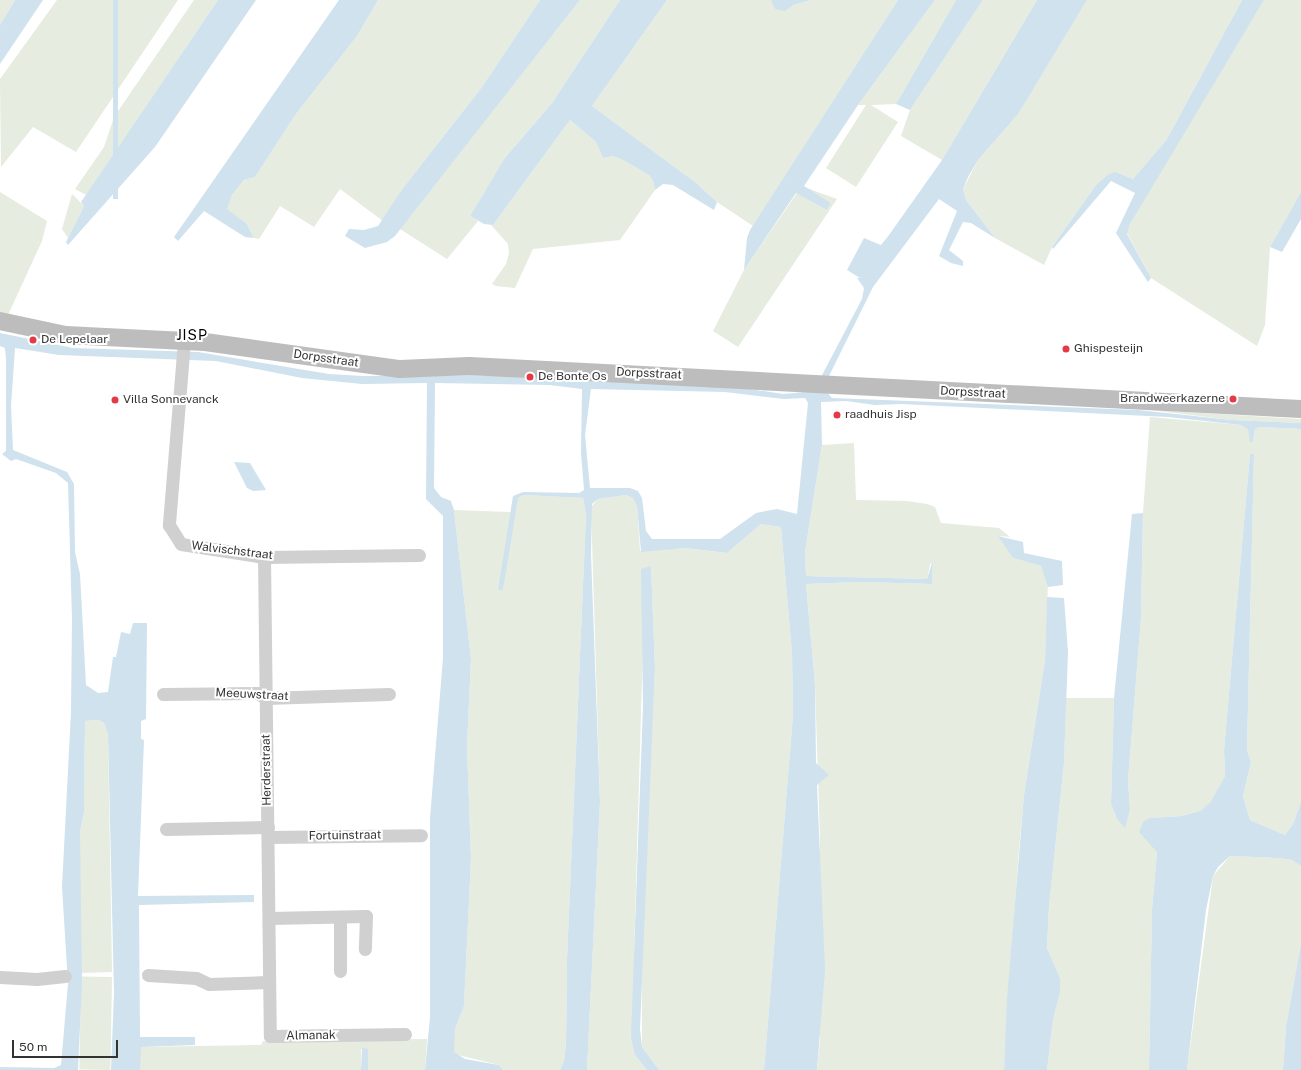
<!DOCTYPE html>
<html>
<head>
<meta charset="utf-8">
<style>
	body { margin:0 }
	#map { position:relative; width:1301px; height:1070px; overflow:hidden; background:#fff; font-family:"Public Sans",sans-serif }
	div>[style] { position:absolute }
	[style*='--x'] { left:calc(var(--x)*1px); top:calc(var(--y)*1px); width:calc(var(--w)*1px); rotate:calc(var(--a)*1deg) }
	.green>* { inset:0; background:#e6ecdf; transform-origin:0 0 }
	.water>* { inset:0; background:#cfe2ee; transform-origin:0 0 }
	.street>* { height:13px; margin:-6.5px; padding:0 6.5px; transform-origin:6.5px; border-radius:6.5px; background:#d0d0d0 }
	.secondary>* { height:18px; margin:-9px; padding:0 9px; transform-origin:9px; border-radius:9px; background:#bdbdbd }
	.dots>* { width:11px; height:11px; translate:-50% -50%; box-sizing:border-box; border:2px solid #fff; border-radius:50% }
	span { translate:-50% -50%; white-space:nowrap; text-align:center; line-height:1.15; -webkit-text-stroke:4px #fff; paint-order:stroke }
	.poi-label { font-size:12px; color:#333 }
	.left { translate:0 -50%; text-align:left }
	.right { translate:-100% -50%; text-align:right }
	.street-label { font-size:12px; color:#333 }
	.quarter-label { font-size:14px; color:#000; letter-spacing:1px }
	.scale { position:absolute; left:12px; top:1040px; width:106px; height:18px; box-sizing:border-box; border:2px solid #333; border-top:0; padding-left:5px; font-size:12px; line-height:14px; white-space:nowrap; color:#333; -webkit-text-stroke:3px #fff; paint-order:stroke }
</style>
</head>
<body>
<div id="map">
	<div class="green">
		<i style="clip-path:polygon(0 0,15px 0,0 25px)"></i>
		<i style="clip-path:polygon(57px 0,178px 0,76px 152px,33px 127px,1px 167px,0 79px)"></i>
		<i style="clip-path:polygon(194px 0,218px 0,86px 195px,75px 189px,104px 147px,114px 117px)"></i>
		<i style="clip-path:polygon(378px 0,540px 0,482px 87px,403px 188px,383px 221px,340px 189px,314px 227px,280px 206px,259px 239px,254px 238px,247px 224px,226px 209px,232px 195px,244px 180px,255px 177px,296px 114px,357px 36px)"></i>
		<i style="clip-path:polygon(580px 0,620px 0,552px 103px,504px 159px,470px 216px,478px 221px,447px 259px,400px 229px)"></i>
		<i style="clip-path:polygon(667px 0,771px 0,793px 5px,811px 0,898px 0,753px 226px,717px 202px,695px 182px,592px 106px)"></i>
		<i style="clip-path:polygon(935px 0,956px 0,896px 104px,871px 105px,898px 122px,856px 187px,826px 168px,866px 105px,858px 105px)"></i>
		<i style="clip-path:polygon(983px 0,1037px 0,942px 160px,901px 136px,910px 110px)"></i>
		<i style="clip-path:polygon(1087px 0,1242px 0,1167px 139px,1133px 179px,1116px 172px,1096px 185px,1052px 247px,1044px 265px,995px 238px,966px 200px,963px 189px,978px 160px,1019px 113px)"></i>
		<i style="clip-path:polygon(1264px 0,1301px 0,1301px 192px,1270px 247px,1265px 325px,1257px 346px,1151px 278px,1127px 233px,1130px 224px,1179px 139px)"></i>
		<i style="clip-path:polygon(570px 120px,596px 142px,603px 158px,613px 156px,623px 160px,649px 175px,653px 181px,655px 190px,620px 240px,533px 249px,515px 288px,496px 286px,492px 284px,506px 264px,509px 253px,508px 244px,491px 225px,493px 225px)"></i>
		<i style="clip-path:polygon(804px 187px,837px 199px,738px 347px,713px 331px,744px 270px,797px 193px,827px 210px,831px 203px)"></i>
		<i style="clip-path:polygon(0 192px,47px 221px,42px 241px,8px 315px,0 313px)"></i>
		<i style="clip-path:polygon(72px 194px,84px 206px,68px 238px,62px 229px)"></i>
		<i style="clip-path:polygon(1151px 410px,1301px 419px,1301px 423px,1232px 420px)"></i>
		<i style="clip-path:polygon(1150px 417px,1241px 425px,1248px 428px,1251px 442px,1253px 442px,1255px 429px,1259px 427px,1301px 429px,1301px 802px,1293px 824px,1285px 835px,1250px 820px,1243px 796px,1251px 762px,1247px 750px,1254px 455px,1250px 454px,1224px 750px,1225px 776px,1210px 804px,1200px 811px,1181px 816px,1150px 818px,1150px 842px,1157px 852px,1152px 909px,1149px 1070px,1047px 1070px,1053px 1020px,1060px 993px,1060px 978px,1047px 948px,1049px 907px,1064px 763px,1066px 698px,1114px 698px,1111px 804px,1117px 819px,1130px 809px,1128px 781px,1141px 618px,1143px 513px)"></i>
		<i style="clip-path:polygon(854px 443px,856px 500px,907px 501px,927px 504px,935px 507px,941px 523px,999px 528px,1010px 537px,999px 536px,1013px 558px,1041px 566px,1048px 582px,1045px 660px,1024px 795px,1018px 861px,1004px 1070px,817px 1070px,820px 1040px,820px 838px,815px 684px,806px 584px,861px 582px,932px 584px,933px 561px,930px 565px,927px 579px,806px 576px,805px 552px,822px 445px)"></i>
		<i style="clip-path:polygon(524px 495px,583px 498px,586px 515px,567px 959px,566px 1043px,564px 1061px,560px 1070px,503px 1070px,499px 1065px,458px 1055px,454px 1052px,454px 1041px,455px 1029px,464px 1006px,471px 859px,467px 746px,471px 659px,454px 510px,511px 512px,499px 589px,503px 590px,515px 505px,518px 498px)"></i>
		<i style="clip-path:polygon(626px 495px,633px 498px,637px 503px,640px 551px,685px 548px,727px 553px,761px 524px,781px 527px,792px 654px,793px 715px,764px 1070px,659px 1070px,642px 1047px,642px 953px,655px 668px,651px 566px,643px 644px,634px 953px,635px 1055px,647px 1070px,587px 1070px,600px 802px,591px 507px,598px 499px)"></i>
		<i style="clip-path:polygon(99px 720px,104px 723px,108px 734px,112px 972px,80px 973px,80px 832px,84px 812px,85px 721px)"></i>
		<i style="clip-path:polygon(1230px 856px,1277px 858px,1292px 860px,1301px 866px,1301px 943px,1286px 1026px,1283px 1070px,1187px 1070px,1213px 876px)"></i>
		<i style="left:112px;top:977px;width:93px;height:31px;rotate:91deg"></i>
		<i style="clip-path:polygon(427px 1039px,425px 1070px,368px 1070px,368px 1049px,361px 1049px,361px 1070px,140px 1070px,140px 1047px,261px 1045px,263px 1041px)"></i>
	</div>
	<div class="water">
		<i style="clip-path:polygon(15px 0,43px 0,0 64px,0 25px)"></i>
		<i style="left:113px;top:0;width:5px;height:199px"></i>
		<i style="clip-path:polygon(218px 0,256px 0,155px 147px,68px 245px,66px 242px,84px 206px,81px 202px)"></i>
		<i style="clip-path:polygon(339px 0,378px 0,357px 36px,296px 114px,255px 177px,244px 180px,232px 195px,227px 209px,247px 224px,254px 238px,245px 237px,204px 211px,178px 241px,174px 237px)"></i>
		<i style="clip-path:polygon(540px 0,580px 0,395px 236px,387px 242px,365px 248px,345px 236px,349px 229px,364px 230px,378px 226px,403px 188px,482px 87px)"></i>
		<i style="clip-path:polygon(620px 0,667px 0,592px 106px,695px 182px,717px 202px,714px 210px,673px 185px,663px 184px,655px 190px,653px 181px,649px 175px,623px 160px,613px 156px,603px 158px,596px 142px,570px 120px,493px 225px,484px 224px,470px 216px,504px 159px,552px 103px)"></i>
		<i style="clip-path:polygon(771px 0,811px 0,793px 5px,785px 11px,775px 9px)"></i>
		<i style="clip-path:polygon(898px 0,935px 0,858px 105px,804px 186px,831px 203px,827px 210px,796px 193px,744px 270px,747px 238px,750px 230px)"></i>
		<i style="clip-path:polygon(956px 0,983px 0,910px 110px,896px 104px)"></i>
		<i style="clip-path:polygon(evenodd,1037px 0,1087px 0,1019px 113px,978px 160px,968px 177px,963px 189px,966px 200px,995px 238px,971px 223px,963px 222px,949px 250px,963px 261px,963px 266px,951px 263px,939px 256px,957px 211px,939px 199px,873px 287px,829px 376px,825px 390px,832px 398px,1138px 410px,1232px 420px,1301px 423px,1301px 429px,1259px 427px,1255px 429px,1253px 442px,1250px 442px,1248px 429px,1241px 425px,1168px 417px,901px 404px,875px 405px,846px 401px,821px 402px,822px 445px,805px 552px,806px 576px,927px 579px,933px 560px,932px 584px,861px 582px,806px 584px,815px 684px,816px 763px,829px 775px,817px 785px,825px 970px,817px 1070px,764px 1070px,793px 715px,792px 654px,781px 527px,761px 524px,727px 553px,685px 548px,641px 552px,637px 506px,633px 498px,626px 495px,598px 499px,592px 504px,591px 554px,600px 802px,587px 1070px,560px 1070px,564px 1061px,566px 1043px,567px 959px,586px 515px,583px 498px,524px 495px,518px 498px,503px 590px,498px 590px,513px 496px,523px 492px,579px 493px,584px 490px,581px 453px,582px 389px,549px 385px,435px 383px,434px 488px,441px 497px,451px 501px,454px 510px,471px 659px,467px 746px,471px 859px,464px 1006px,455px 1029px,454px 1052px,465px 1059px,499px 1065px,503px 1070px,425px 1070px,430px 1017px,430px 818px,443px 658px,443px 516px,426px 499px,427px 383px,362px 384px,302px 378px,216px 361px,59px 355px,15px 348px,11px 406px,13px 450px,67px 472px,74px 484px,75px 552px,80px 574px,86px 685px,98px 693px,108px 692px,113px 657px,116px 657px,121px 632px,130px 634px,133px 623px,147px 623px,146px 719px,141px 721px,141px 739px,144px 740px,138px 896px,254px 895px,254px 902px,139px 905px,140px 1037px,195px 1037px,195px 1045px,141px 1047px,140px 1070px,111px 1070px,114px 993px,108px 734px,104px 723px,99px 720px,85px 721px,84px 812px,80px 832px,82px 984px,78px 1070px,0 1070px,0 1067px,54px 1068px,61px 1065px,68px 984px,62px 887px,71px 712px,72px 619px,68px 483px,56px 473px,16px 459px,11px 461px,2px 454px,6px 451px,6px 360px,5px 348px,0 346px,0 333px,73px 348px,198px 352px,329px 374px,362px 376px,473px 375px,730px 386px,783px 394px,817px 391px,821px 377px,862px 299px,864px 288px,857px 278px,860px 278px,847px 270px,864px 238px,881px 245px,889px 235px,942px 160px,1037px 0,591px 389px,725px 392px,784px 399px,805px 398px,808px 403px,797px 514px,777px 509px,756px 513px,720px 539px,652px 539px,646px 531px,642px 498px,638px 491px,630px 488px,590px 488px,585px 435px,591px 389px)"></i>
		<i style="clip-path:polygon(1242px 0,1264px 0,1130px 224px,1127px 234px,1151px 278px,1148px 282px,1116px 233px,1135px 193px,1111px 181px,1053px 249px,1052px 247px,1096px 185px,1109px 174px,1116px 172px,1133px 179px,1167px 139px)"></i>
		<i style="clip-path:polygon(1301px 192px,1301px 219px,1282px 252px,1270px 247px)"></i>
		<i style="clip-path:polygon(1250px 454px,1254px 454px,1247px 750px,1251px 762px,1243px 796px,1250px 820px,1285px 835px,1293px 824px,1301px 802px,1301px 866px,1292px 860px,1277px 858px,1230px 856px,1218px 867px,1213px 876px,1206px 910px,1187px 1070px,1149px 1070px,1152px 909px,1157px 852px,1139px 832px,1143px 822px,1150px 818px,1181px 816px,1200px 811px,1210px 803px,1225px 776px,1224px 750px)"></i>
		<i style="clip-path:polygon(234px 462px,250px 463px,266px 490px,253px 491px,247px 488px)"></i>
		<i style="clip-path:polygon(1143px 513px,1141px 618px,1128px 781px,1130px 809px,1125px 828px,1117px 819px,1111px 804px,1114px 698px,1132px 514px)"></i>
		<i style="clip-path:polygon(998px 536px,1023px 542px,1024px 553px,1062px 561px,1063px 585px,1048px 587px,1041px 566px,1013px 558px)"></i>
		<i style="clip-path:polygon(651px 566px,655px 668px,640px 1029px,642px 1047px,659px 1070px,647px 1070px,635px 1055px,631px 1037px,643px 705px,641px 569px)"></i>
		<i style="clip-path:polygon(1047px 597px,1064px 598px,1068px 652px,1064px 763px,1049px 907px,1047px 948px,1060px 978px,1060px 993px,1053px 1020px,1047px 1070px,1004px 1070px,1007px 999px,1024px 795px,1045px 660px)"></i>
		<i style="clip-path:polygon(1301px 943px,1301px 1070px,1283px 1070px,1286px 1026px)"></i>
		<i style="clip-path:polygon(362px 1048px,368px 1049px,368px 1070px,361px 1070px)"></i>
	</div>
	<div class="street">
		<i style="--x:184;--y:341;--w:185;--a:94.7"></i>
		<i style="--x:169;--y:525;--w:22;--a:58"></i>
		<i style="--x:181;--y:544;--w:84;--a:8.9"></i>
		<i style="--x:264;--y:557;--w:155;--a:-0.7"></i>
		<i style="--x:264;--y:557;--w:479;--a:89.3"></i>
		<i style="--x:270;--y:1036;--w:135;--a:-0.8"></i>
		<i style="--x:163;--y:694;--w:94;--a:-0.6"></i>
		<i style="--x:257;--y:693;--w:10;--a:29"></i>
		<i style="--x:266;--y:698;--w:123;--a:-1.9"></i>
		<i style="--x:166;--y:829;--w:102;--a:-1.1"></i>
		<i style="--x:268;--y:837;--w:153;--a:-0.7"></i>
		<i style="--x:340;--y:917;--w:54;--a:90"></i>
		<i style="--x:269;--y:918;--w:97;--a:-1.2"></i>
		<i style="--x:366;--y:916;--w:33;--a:92"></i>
		<i style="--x:148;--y:975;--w:48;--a:3.6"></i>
		<i style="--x:196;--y:978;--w:14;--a:25"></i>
		<i style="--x:209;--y:984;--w:60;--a:-1.9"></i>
		<i style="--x:0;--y:977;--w:37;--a:3"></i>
		<i style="--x:37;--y:979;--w:28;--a:-6"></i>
	</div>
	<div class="secondary">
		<i style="--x:0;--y:321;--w:67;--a:12"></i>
		<i style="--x:66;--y:335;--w:139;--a:2.9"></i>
		<i style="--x:205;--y:342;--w:197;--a:7.9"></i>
		<i style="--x:400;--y:369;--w:69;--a:-2.5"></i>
		<i style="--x:469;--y:366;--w:833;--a:2.96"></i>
	</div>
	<div class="dots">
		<i style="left:33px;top:340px;background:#e63946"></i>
		<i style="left:1066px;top:349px;background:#e63946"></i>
		<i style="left:530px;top:377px;background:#e63946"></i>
		<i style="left:1233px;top:399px;background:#e63946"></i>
		<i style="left:115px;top:400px;background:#e63946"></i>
		<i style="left:837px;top:415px;background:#e63946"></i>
	</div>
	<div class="poi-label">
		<span class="left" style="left:41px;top:340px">De Lepelaar</span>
		<span class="left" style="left:1074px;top:349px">Ghispesteijn</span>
		<span class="left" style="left:538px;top:377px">De Bonte Os</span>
		<span class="right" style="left:1225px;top:399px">Brandweerkazerne</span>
		<span class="left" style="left:123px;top:400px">Villa Sonnevanck</span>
		<span class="left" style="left:845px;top:415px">raadhuis Jisp</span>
	</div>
	<div class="street-label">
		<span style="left:326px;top:359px;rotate:8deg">Dorpsstraat</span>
		<span style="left:649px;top:374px;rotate:3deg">Dorpsstraat</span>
		<span style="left:973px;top:393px;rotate:3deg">Dorpsstraat</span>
		<span style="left:232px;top:551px;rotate:7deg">Walvischstraat</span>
		<span style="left:252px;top:695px;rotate:3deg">Meeuwstraat</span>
		<span style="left:267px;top:770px;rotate:-91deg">Herderstraat</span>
		<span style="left:345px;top:836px;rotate:-1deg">Fortuinstraat</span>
		<span style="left:311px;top:1036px;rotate:-1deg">Almanak</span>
	</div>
	<div class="quarter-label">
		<span style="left:192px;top:335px">JISP</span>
	</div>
	<div class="scale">50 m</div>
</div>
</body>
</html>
